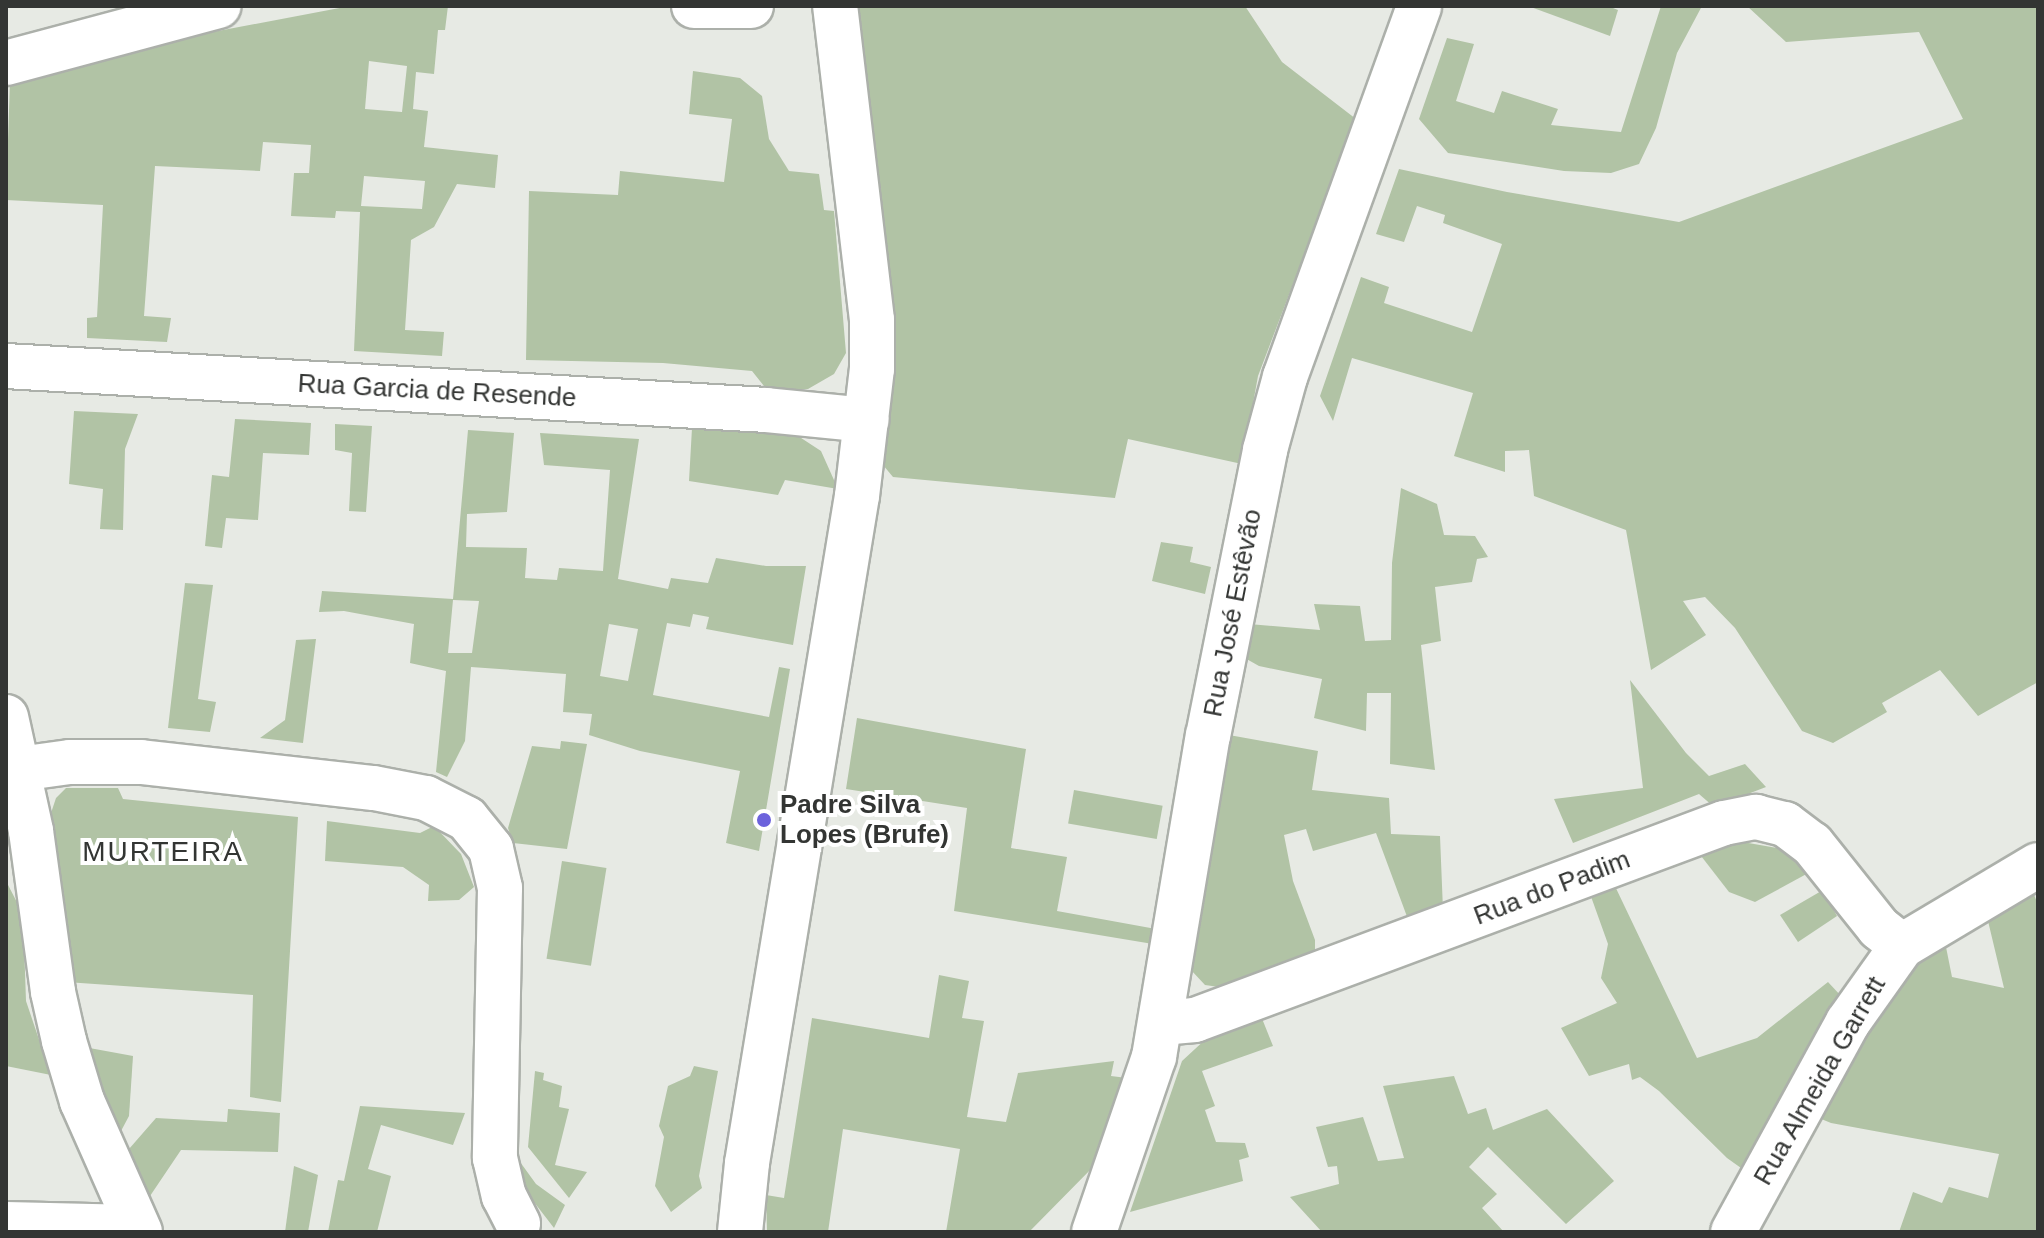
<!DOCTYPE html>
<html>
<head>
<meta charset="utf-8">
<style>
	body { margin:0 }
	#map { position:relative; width:2044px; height:1238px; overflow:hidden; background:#e7eae4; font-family:Helvetica,sans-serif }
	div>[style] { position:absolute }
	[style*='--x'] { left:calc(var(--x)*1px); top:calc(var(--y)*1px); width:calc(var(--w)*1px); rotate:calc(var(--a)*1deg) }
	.green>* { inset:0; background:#b1c3a5; transform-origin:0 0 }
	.roads { filter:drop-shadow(2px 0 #acb0aa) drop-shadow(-2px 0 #acb0aa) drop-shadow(0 2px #acb0aa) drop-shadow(0 -2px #acb0aa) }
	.minor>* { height:44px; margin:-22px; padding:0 22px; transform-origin:22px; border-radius:22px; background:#fff }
	.dots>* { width:22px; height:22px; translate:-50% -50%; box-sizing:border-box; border:4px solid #fff; border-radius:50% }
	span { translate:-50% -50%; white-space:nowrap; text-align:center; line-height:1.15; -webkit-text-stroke:8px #fff; paint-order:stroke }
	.street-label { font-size:26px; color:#333533 }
	.poi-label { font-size:26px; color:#333533; font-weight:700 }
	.left { translate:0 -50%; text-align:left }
	.neighbourhood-label { font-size:28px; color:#333533; letter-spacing:2px }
	.frame { position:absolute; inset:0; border:8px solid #333533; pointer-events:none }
</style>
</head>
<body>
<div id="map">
	<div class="green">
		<i style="clip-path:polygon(evenodd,350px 6px,448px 6px,445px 30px,438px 30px,434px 74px,416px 72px,413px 109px,428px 111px,424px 147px,498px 155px,495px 188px,457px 184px,434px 227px,411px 240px,405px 330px,444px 332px,442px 356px,354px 351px,360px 212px,336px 211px,335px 218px,291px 216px,294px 173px,309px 173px,311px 145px,263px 142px,260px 171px,155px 166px,144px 316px,171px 318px,167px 342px,87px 338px,87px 318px,97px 317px,103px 205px,6px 200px,10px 81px,139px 46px,350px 6px,369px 61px,407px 66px,402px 112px,365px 109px,369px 61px,350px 6px,364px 176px,425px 181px,422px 209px,361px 206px,364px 176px)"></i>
		<i style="clip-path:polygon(859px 6px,1245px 6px,1282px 62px,1356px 119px,1258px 376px,1242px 464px,1128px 439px,1115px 498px,893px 477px,883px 465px,896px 325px)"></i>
		<i style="clip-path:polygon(1528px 6px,1608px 6px,1618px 10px,1610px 36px)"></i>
		<i style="clip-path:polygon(1661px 6px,1702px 6px,1677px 53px,1656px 128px,1639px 164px,1611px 173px,1564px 171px,1448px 153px,1419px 119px,1447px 38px,1474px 44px,1456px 101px,1494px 113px,1502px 91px,1558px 109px,1551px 125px,1621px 132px)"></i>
		<i style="clip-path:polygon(1747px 6px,2038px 6px,2038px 682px,1978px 716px,1940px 670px,1882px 703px,1887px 712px,1833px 743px,1802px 731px,1735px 628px,1705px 597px,1683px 601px,1706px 635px,1651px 670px,1626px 530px,1534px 496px,1529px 450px,1505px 451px,1505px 472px,1454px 456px,1473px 393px,1352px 358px,1333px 421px,1320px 396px,1361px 277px,1389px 287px,1384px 303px,1472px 332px,1502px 244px,1443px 223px,1445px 215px,1417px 206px,1404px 242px,1376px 234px,1399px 169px,1507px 192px,1679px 222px,1963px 119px,1919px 32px,1786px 42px)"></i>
		<i style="clip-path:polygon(693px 71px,740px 78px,762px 96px,769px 139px,789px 171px,819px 174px,824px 210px,834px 211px,846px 353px,834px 374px,808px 389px,768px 391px,752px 371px,663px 363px,526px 360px,529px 191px,618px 195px,620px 171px,724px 182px,732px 119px,689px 114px)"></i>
		<i style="clip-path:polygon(74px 411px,138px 414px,125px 449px,123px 530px,100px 529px,103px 489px,69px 484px)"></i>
		<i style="clip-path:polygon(235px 419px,311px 423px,309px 455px,263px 453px,258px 520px,226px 518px,222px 548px,205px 546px,212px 475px,229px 477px)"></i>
		<i style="clip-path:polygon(335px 424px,372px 426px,366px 512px,349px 511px,352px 453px,335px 450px)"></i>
		<i style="clip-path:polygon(692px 428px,795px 434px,821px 451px,838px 489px,785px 480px,778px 495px,689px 481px)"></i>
		<i style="clip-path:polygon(evenodd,468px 430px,514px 433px,507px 512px,467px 514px,466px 547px,527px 548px,525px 578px,557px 580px,559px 568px,603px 571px,610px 470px,544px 465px,540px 433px,639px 439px,618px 579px,668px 589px,671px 578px,708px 583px,716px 558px,766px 566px,806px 566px,793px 645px,706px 629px,709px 617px,693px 614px,690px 627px,667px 623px,653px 695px,769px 717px,779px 667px,790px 669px,759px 851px,726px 843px,740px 771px,640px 751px,589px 735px,592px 714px,563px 712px,566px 674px,471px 667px,465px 741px,447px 777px,436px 772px,446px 671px,410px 663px,414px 624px,344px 611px,319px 612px,322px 591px,453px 599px,468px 430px,453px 600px,479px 601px,472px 653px,448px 653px,453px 600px,468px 430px,609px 624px,638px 629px,628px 681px,600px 676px,609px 624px)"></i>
		<i style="clip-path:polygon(1401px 488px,1437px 504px,1444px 535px,1475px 536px,1488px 557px,1477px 559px,1472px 582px,1435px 587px,1441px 641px,1421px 645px,1435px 770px,1390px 764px,1391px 693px,1367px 693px,1366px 731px,1314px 718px,1322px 679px,1259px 666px,1243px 657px,1249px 624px,1320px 630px,1314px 604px,1360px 606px,1365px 641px,1391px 640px,1392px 563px)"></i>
		<i style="clip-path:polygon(1161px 542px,1193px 547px,1190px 562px,1211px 567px,1205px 594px,1152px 581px)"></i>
		<i style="clip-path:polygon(185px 583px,213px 585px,198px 699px,216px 702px,210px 732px,168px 728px)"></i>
		<i style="clip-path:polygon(316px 639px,303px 743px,260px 738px,285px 720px,296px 640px)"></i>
		<i style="clip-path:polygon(1630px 680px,1686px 753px,1709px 776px,1745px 764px,1766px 787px,1714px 807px,1699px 794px,1573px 843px,1554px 799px,1643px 788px)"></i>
		<i style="clip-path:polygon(857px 718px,1026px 749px,1011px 848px,1067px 857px,1057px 911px,1156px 929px,1153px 944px,954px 911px,967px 808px,846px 789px)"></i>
		<i style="clip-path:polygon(1229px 735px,1318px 751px,1312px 790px,1389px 798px,1391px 834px,1440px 836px,1443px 910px,1409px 922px,1376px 833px,1313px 851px,1306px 829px,1284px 835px,1293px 881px,1315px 940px,1315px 959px,1226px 988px,1205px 985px,1191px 970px,1191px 937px)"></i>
		<i style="clip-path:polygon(561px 741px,587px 744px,567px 849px,513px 843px,508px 828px,532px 746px,560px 749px)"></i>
		<i style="clip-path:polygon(66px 788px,118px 788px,123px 799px,298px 817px,281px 1102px,250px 1097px,253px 995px,66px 982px,48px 822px,56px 798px)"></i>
		<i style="left:1074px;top:790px;width:90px;height:34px;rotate:10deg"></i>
		<i style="clip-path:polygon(327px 821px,420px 833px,434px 826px,461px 854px,474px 887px,459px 900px,428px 901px,429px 885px,403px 867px,325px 861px)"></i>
		<i style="clip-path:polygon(1737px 841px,1777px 848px,1812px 871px,1755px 902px,1729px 892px,1698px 852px)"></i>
		<i style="left:562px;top:861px;width:45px;height:99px;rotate:9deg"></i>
		<i style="clip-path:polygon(6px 881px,23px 914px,26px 1001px,51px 1075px,6px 1066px)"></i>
		<i style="clip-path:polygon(1613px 882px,1697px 1058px,1757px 1038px,1828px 982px,1842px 997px,1748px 1173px,1727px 1158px,1659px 1091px,1640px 1077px,1632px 1080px,1629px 1064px,1589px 1076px,1561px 1028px,1617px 1003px,1601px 978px,1608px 944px,1589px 891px)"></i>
		<i style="clip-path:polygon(1823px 890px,1837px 916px,1798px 942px,1780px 915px)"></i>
		<i style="clip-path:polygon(2033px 892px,2038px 905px,2038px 1232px,1899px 1232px,1913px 1192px,1942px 1203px,1949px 1187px,1988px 1198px,1999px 1154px,1831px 1123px,1814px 1116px,1916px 958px,1945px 942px,1952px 977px,2004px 988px,1988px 921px)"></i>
		<i style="clip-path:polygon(939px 975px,969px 981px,962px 1018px,984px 1021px,967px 1117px,1006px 1122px,1018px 1073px,1114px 1061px,1111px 1076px,1127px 1078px,1096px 1164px,1029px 1232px,946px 1232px,960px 1149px,843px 1129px,828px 1232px,767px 1232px,766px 1195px,784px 1198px,812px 1018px,929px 1038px)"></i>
		<i style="clip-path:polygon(1261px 1016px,1273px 1046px,1202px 1071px,1215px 1106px,1205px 1110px,1216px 1142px,1245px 1143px,1249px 1157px,1239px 1160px,1243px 1181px,1130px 1212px,1182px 1061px,1208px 1037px)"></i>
		<i style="clip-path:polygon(84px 1047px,133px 1056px,129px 1116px,121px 1131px)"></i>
		<i style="clip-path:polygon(694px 1066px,718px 1071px,699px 1176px,702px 1188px,671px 1212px,655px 1186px,664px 1137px,659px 1126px,668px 1086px,690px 1076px)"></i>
		<i style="clip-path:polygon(535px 1071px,544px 1073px,543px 1080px,562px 1086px,559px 1107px,569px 1109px,555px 1165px,587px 1172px,569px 1198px,528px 1147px)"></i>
		<i style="clip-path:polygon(1454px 1076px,1468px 1114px,1486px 1108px,1493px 1130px,1547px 1109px,1614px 1181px,1566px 1224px,1488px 1147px,1469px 1167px,1497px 1194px,1482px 1208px,1504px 1232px,1322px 1232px,1290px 1197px,1339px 1184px,1337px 1166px,1328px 1167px,1316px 1127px,1363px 1117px,1378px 1161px,1404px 1158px,1383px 1086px)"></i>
		<i style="clip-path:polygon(360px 1106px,465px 1113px,453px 1145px,381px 1125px,368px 1169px,391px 1176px,377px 1232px,328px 1232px,338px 1180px,344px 1181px)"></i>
		<i style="clip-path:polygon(228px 1109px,280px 1113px,278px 1152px,181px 1150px,150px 1196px,129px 1149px,156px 1118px,227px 1122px)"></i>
		<i style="clip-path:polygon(515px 1155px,536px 1184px,565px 1205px,554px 1228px,527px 1193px)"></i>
		<i style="clip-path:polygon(294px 1166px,318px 1175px,308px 1232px,285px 1232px)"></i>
	</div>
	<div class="roads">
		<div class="minor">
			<i style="--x:694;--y:6;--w:57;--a:0"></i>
			<i style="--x:6;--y:63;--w:220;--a:-15"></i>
			<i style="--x:6;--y:366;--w:761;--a:3.31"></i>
			<i style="--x:766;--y:410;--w:101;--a:5.7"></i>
			<i style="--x:6;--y:717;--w:117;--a:77.6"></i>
			<i style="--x:31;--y:831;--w:162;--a:82.2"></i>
			<i style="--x:53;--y:992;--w:50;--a:77.3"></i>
			<i style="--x:64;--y:1041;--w:63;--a:73.3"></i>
			<i style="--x:82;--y:1101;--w:143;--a:66.1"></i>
			<i style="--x:19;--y:769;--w:51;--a:-7.8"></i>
			<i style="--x:70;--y:762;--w:71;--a:0"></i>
			<i style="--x:141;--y:762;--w:234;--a:6.4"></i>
			<i style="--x:374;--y:788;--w:53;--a:10.9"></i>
			<i style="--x:426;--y:798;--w:46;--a:27.1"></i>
			<i style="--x:467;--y:819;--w:38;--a:51"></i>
			<i style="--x:491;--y:849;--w:40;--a:77"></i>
			<i style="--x:500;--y:888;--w:270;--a:91.1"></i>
			<i style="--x:495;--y:1158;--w:39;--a:77"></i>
			<i style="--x:504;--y:1196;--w:31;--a:63"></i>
			<i style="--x:1161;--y:1023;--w:34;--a:-5"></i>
			<i style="--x:1195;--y:1020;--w:564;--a:-20.43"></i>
			<i style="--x:1724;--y:823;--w:33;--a:-11"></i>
			<i style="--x:1756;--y:817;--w:30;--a:14"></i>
			<i style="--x:1785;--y:824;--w:34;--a:37"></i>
			<i style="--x:1812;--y:844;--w:107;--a:51.4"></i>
			<i style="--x:1879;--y:928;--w:29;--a:38"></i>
			<i style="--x:6;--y:1224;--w:129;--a:1.3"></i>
			<i style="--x:740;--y:1232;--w:69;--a:-84.2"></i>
			<i style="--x:747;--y:1163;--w:676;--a:-80.64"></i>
			<i style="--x:857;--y:496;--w:128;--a:-83.3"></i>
			<i style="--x:872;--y:369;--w:49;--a:-90"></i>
			<i style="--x:872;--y:320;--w:316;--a:-96.7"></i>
			<i style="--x:1094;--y:1232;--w:185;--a:-71.1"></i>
			<i style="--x:1154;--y:1057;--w:326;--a:-80.5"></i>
			<i style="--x:1208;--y:736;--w:292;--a:-78.7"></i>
			<i style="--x:1265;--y:450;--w:76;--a:-74.7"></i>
			<i style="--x:1285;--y:377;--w:394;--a:-70.1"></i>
			<i style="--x:1733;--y:1232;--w:239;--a:-61.3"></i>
			<i style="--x:1848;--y:1022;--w:93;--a:-54.6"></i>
			<i style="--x:1902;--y:946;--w:158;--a:-30.8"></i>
		</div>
	</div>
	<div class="dots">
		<i style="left:764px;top:820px;background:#6c62dc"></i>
	</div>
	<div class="street-label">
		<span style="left:437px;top:391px;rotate:3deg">Rua Garcia de Resende</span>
		<span style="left:1233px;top:613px;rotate:-79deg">Rua José Estêvão</span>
		<span style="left:1552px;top:888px;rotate:-21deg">Rua do Padim</span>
		<span style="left:1820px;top:1081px;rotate:-60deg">Rua Almeida Garrett</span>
	</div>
	<div class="poi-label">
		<span class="left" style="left:780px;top:820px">Padre Silva<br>Lopes (Brufe)</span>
	</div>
	<div class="neighbourhood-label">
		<span style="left:163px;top:852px">MURTEIRA</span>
	</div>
	<div class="frame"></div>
</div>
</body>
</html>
